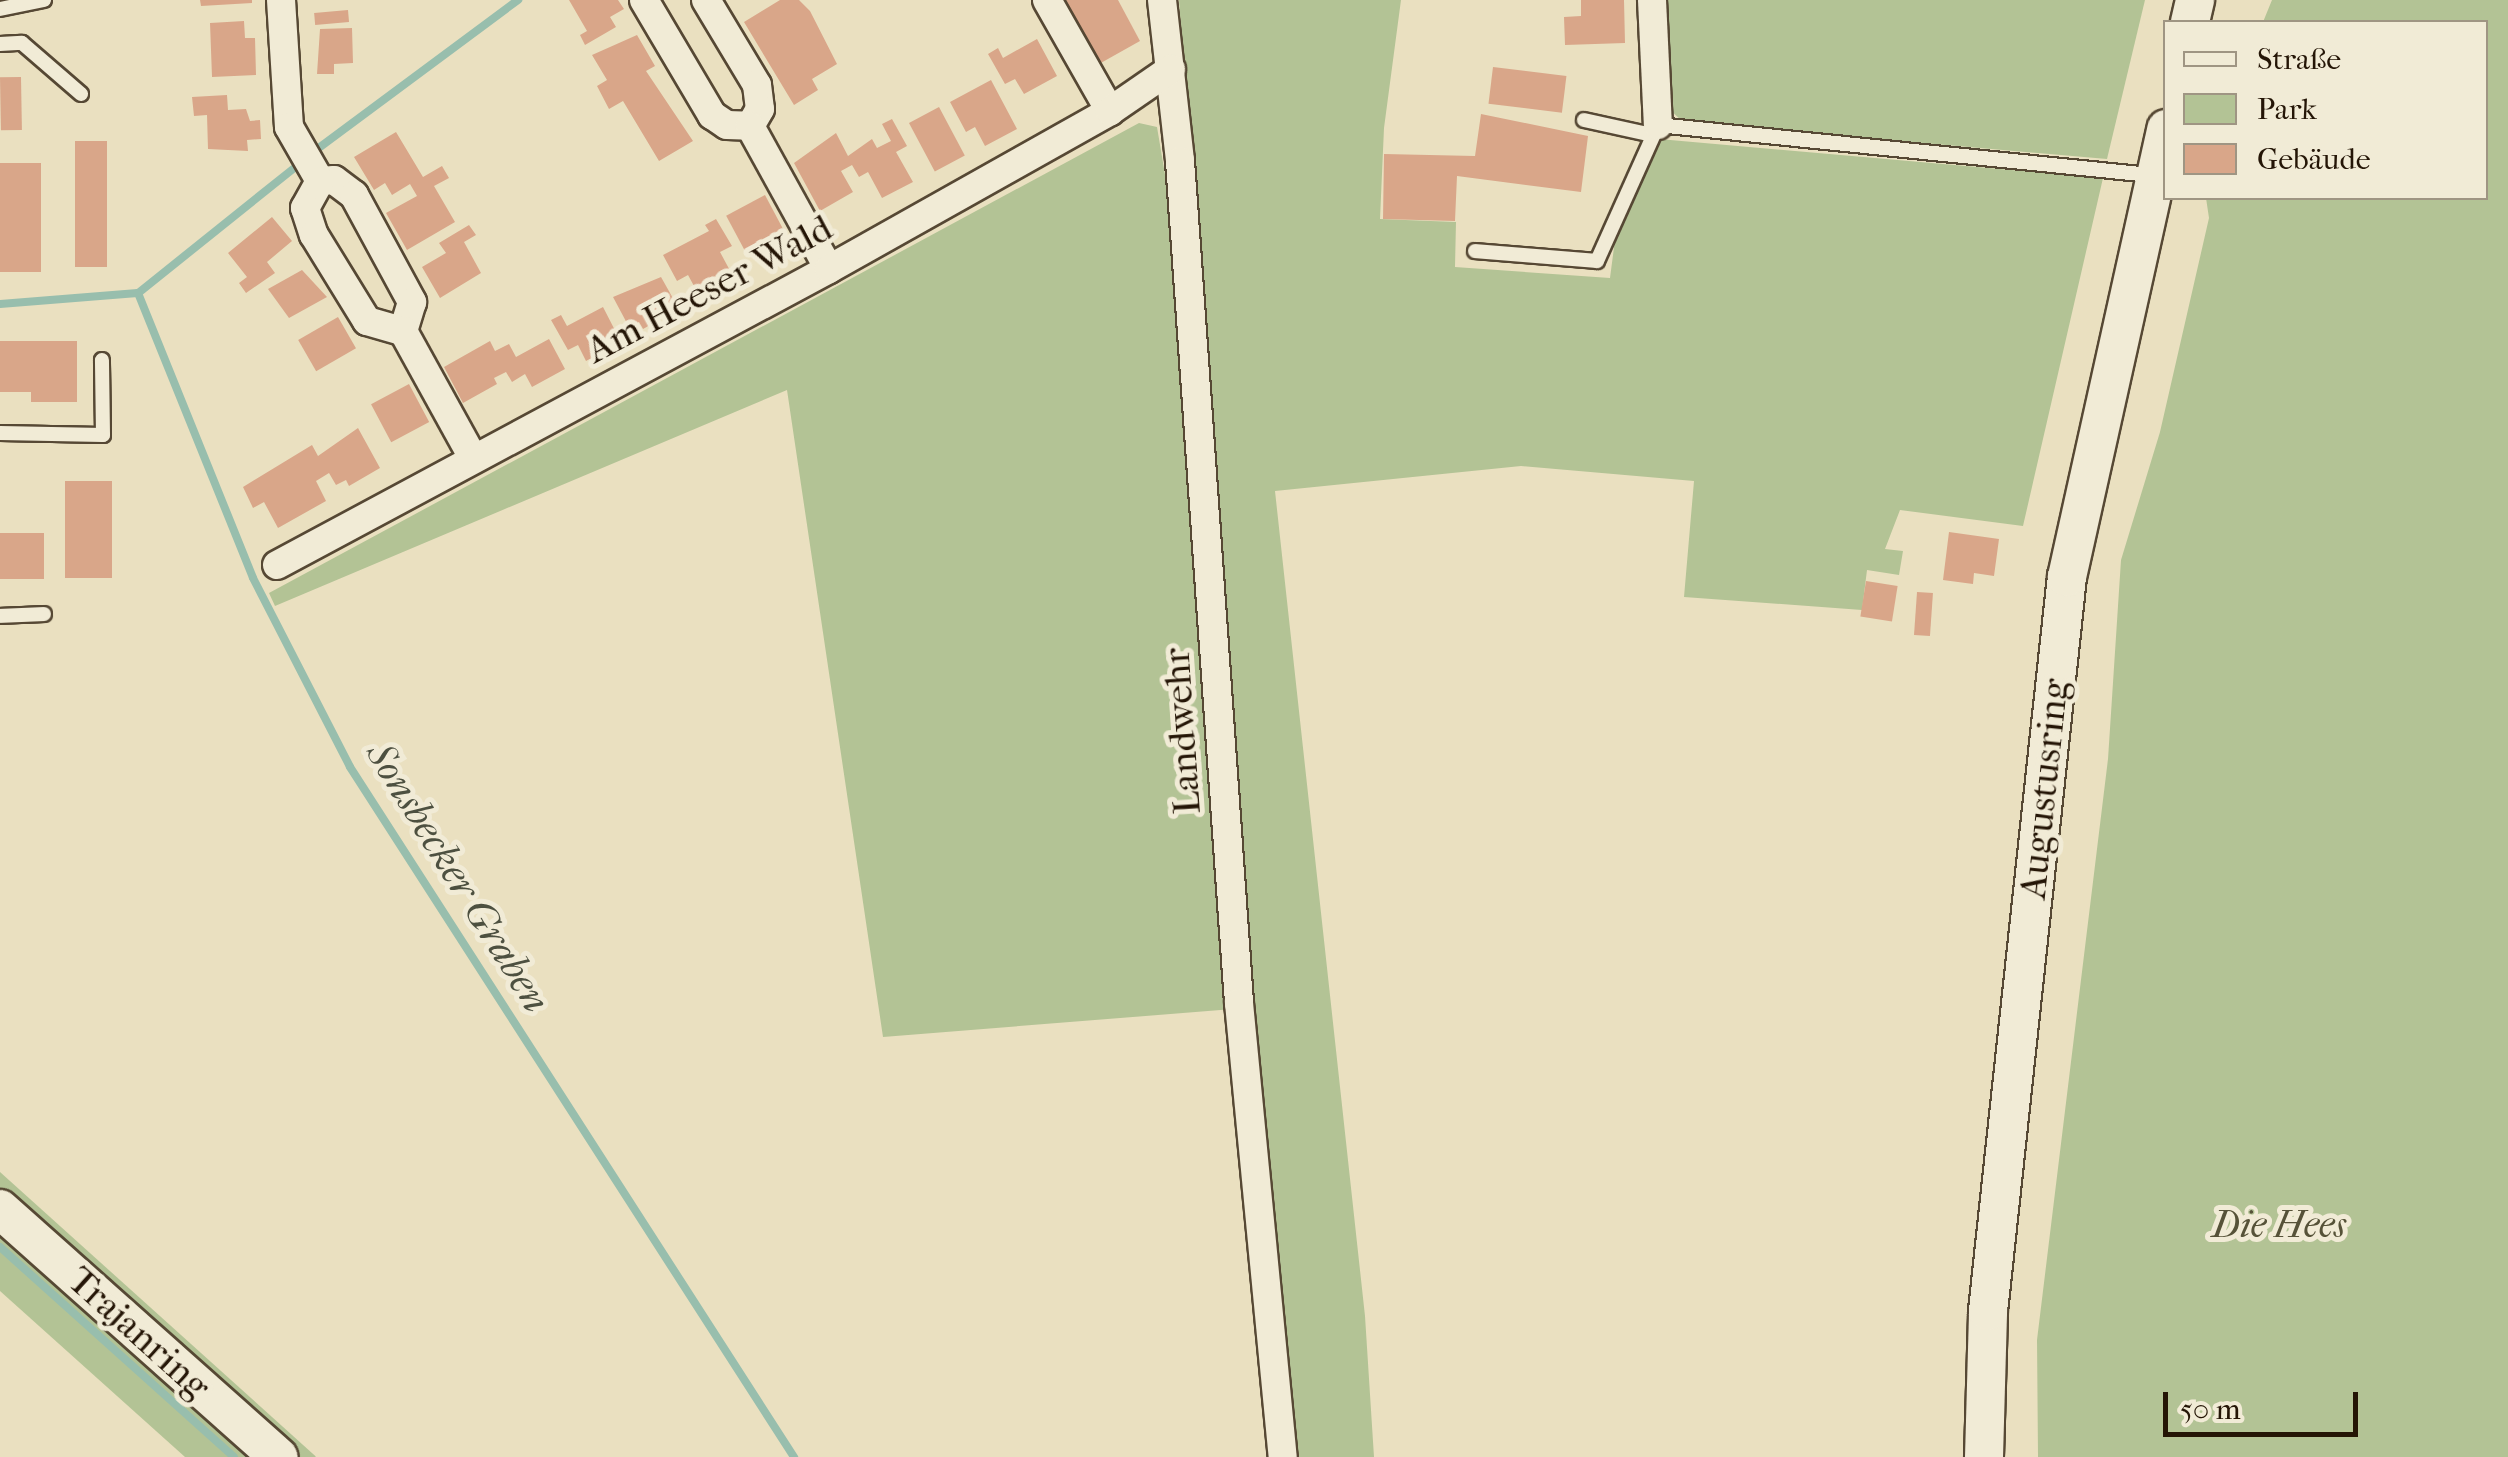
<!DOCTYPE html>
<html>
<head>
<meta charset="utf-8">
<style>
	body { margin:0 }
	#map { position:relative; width:2508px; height:1457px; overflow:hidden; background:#eae0c0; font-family:"IM FELL French Canon",serif }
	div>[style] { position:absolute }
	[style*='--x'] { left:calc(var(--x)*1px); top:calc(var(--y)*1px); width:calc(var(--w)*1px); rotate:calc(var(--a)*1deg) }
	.green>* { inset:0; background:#b3c395; transform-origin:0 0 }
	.stream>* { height:8px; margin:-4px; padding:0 4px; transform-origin:4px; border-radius:4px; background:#98bead }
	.building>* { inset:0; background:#d9a689; transform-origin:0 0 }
	.roads { filter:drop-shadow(2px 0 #564834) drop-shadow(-2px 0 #564834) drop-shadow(0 2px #564834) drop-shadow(0 -2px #564834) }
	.service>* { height:14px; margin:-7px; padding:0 7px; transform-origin:7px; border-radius:7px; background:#f1ebd6 }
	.minor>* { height:28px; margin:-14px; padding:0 14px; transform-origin:14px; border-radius:14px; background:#f1ebd6 }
	.secondary>* { height:38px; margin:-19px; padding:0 19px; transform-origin:19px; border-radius:19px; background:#f1ebd6 }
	span { translate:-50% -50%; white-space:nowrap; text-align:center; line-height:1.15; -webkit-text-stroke:10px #f1ebd6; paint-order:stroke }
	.street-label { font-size:38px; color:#241506 }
	.park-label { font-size:38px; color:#565238; font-style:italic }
	.water-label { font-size:40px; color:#4d5040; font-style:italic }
	.legend { position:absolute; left:2163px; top:20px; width:325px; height:180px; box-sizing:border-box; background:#f1ebd6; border:2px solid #9f9583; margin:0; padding:12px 18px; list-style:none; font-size:30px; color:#241506 }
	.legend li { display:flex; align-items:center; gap:20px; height:50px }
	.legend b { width:50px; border:2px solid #9f9583 }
	.scale { position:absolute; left:2163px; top:1392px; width:195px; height:45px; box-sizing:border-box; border:5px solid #241506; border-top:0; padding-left:12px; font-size:30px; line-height:35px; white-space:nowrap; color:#241506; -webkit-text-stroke:8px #f1ebd6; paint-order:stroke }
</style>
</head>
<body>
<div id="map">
	<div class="green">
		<i style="clip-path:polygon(1179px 0,1401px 0,1384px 128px,1380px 219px,1456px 222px,1455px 267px,1610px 278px,1618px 217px,1659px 139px,2103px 178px,2023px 526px,1900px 510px,1885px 549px,1903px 551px,1899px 575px,1867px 570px,1862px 610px,1684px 597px,1694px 481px,1521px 466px,1275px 491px,1365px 1316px,1374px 1457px,1289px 1457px,1255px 1118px)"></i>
		<i style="clip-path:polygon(1661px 0,2145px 0,2107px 159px,1683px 122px,1666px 106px)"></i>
		<i style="clip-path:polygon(2272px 0,2508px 0,2508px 1457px,2038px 1457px,2037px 1340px,2108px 759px,2121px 560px,2160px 432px,2209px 218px,2206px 198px,2486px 198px,2486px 22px,2263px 22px)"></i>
		<i style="clip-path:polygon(1139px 123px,1157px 127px,1176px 240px,1233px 1009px,883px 1037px,787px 390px,275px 606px,269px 593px)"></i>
		<i style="left:0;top:1172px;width:425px;height:19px;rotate:42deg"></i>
		<i style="clip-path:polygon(0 1222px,260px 1457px,185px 1457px,0 1291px)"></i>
	</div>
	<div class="stream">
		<i style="--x:320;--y:147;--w:247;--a:-36.6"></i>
		<i style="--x:293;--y:169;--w:198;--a:141.3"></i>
		<i style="--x:138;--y:293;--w:307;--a:68"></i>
		<i style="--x:253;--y:578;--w:212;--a:62.8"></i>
		<i style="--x:350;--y:767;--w:821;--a:57.24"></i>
		<i style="--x:0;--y:304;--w:138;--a:-4.6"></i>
		<i style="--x:0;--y:1247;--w:314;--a:41.9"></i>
	</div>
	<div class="building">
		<i style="clip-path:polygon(200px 0,252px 0,252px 3px,201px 6px)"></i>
		<i style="clip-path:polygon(569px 0,618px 0,624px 9px,610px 17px,616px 27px,585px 45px,580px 35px,587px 31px)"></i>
		<i style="clip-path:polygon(780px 0,799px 0,810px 11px,837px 64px,812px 79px,818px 90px,794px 105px,744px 22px)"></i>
		<i style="clip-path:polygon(1064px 0,1118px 0,1140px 41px,1099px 64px)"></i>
		<i style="clip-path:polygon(1581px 0,1624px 0,1625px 43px,1565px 45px,1564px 17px,1581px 16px)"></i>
		<i style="left:348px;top:10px;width:12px;height:34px;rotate:85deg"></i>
		<i style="clip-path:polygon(244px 21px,245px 38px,255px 38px,256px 75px,212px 77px,210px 23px)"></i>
		<i style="clip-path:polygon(352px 28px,353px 63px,334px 64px,334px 74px,317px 74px,320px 29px)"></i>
		<i style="clip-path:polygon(637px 35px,655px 66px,646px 71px,693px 141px,659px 161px,623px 101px,609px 109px,597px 86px,607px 80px,592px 55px)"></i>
		<i style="clip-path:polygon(1037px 39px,1057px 76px,1024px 94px,1015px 79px,1005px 84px,988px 54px,998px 48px,1003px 58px)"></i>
		<i style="left:1493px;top:67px;width:74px;height:37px;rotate:7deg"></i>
		<i style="left:21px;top:77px;width:53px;height:21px;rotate:89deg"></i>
		<i style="clip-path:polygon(991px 80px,1017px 129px,985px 146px,975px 127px,966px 132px,950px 102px)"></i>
		<i style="clip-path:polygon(227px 95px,228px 110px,246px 109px,250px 121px,260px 120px,261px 139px,247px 140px,248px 151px,208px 149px,207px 115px,194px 116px,192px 97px)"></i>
		<i style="left:939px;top:107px;width:55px;height:34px;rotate:62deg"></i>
		<i style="clip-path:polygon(1481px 114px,1588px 136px,1581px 192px,1457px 176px,1455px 221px,1383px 219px,1384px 154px,1475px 156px)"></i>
		<i style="clip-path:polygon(892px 119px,907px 146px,896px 152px,913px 182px,882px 198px,868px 172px,859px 177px,852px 165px,841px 171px,853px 192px,820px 211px,794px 163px,836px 133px,848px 156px,872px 139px,877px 148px,891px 141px,882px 124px)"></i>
		<i style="clip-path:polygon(396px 132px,423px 177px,442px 166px,449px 178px,434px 186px,455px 222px,407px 250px,386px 213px,417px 196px,410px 184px,392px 195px,385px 183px,374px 190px,354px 157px)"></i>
		<i style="left:75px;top:141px;width:32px;height:126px"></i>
		<i style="left:0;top:163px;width:41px;height:109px"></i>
		<i style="left:765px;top:195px;width:41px;height:44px;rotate:62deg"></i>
		<i style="clip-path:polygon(272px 217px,292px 241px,267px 262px,275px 273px,246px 293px,239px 283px,247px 277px,228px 253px)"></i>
		<i style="clip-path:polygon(716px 219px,732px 246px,720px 252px,734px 278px,700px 297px,688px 275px,677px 281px,663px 255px,709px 231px,705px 225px)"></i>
		<i style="clip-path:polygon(469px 225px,476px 235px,464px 242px,481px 273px,440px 298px,422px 267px,446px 253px,439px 243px)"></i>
		<i style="clip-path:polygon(302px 270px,327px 297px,289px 318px,268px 289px)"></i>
		<i style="clip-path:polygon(661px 277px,679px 309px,643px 329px,639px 322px,629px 327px,613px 297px)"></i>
		<i style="clip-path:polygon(603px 307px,621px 342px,586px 361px,578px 345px,568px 350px,551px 320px,561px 315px,567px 326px)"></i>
		<i style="left:338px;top:317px;width:36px;height:46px;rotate:60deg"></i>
		<i style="clip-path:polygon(549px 339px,565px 369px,532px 387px,525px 374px,512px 382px,506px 372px,494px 378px,497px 384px,463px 403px,444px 367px,490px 341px,495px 351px,509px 344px,516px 357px)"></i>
		<i style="clip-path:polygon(0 341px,77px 341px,77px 402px,31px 402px,31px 392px,0 392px)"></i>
		<i style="left:409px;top:384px;width:43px;height:43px;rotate:62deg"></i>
		<i style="clip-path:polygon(358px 428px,380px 468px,349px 486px,346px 480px,336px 485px,329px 473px,316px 481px,326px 501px,278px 528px,264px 502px,253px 508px,243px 487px,312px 445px,318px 456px)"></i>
		<i style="left:112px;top:481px;width:97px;height:47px;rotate:90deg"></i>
		<i style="clip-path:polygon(1949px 532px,1999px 539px,1994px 576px,1974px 573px,1973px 584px,1943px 580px)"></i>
		<i style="left:44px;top:533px;width:46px;height:44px;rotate:90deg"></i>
		<i style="left:1866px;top:581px;width:32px;height:36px;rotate:9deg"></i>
		<i style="left:1917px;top:592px;width:16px;height:43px;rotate:4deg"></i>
	</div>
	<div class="roads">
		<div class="service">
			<i style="--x:0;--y:9;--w:45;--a:-11.6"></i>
			<i style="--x:0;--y:44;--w:22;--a:-3"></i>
			<i style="--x:22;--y:43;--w:78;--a:40.8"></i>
			<i style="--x:1584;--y:120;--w:70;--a:12.4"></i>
			<i style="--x:1475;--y:251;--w:122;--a:4.7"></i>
			<i style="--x:1597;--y:261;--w:149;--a:-65.8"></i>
			<i style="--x:1658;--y:125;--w:499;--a:5.8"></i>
			<i style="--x:0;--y:433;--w:103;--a:1.1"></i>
			<i style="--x:103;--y:435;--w:75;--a:-90.8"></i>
			<i style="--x:0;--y:616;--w:44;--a:-2.6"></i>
		</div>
		<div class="minor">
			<i style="--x:281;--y:0;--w:127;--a:86.4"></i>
			<i style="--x:289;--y:127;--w:62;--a:60.1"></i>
			<i style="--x:320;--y:181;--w:14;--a:-4"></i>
			<i style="--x:334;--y:180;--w:25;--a:37"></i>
			<i style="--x:354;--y:195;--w:122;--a:61.5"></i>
			<i style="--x:412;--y:302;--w:30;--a:107"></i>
			<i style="--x:403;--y:331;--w:143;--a:61.1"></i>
			<i style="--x:644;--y:0;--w:134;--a:59.4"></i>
			<i style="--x:712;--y:115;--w:18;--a:34"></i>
			<i style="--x:727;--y:125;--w:23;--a:2"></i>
			<i style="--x:706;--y:0;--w:99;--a:59"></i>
			<i style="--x:757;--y:85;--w:24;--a:83"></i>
			<i style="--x:760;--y:109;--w:20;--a:120"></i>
			<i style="--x:1047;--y:0;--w:128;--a:60.4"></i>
			<i style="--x:1162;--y:0;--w:162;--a:83.6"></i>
			<i style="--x:1180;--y:161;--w:844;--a:85.99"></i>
			<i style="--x:1239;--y:1003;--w:456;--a:84.5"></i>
			<i style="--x:1652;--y:0;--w:125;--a:87.3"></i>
			<i style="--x:750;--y:126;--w:163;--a:61.1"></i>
			<i style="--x:320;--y:181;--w:31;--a:119"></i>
			<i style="--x:305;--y:208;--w:28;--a:72"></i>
			<i style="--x:314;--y:235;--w:101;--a:58.4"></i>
			<i style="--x:367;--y:321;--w:37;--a:16"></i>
			<i style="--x:277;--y:565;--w:626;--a:-28.2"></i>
			<i style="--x:829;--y:269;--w:322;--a:-29.3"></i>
			<i style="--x:1110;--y:111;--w:74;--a:-34.5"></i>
		</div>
		<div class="secondary">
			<i style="--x:2190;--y:22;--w:23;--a:-77"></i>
			<i style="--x:0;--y:1209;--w:373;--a:41.7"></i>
			<i style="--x:1984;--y:1457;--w:146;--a:-88.4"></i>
			<i style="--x:1988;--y:1311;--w:738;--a:-83.86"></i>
			<i style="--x:2067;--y:577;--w:459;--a:-77.5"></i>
		</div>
	</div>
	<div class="street-label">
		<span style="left:709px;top:289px;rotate:-28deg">Am Heeser Wald</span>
		<span style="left:1182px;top:731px;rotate:-94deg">Landwehr</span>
		<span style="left:2044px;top:789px;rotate:-84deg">Augustusring</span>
		<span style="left:139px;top:1333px;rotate:42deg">Trajanring</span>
	</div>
	<div class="park-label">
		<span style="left:2279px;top:1225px">Die Hees</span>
	</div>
	<div class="water-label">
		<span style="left:458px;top:877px;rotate:58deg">Sonsbecker Graben</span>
	</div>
	<ul class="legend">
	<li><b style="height:12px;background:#f1ebd6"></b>Straße</li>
	<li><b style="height:28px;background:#b3c395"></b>Park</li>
	<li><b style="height:28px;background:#d9a689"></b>Gebäude</li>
	</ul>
	<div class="scale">50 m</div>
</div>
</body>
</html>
